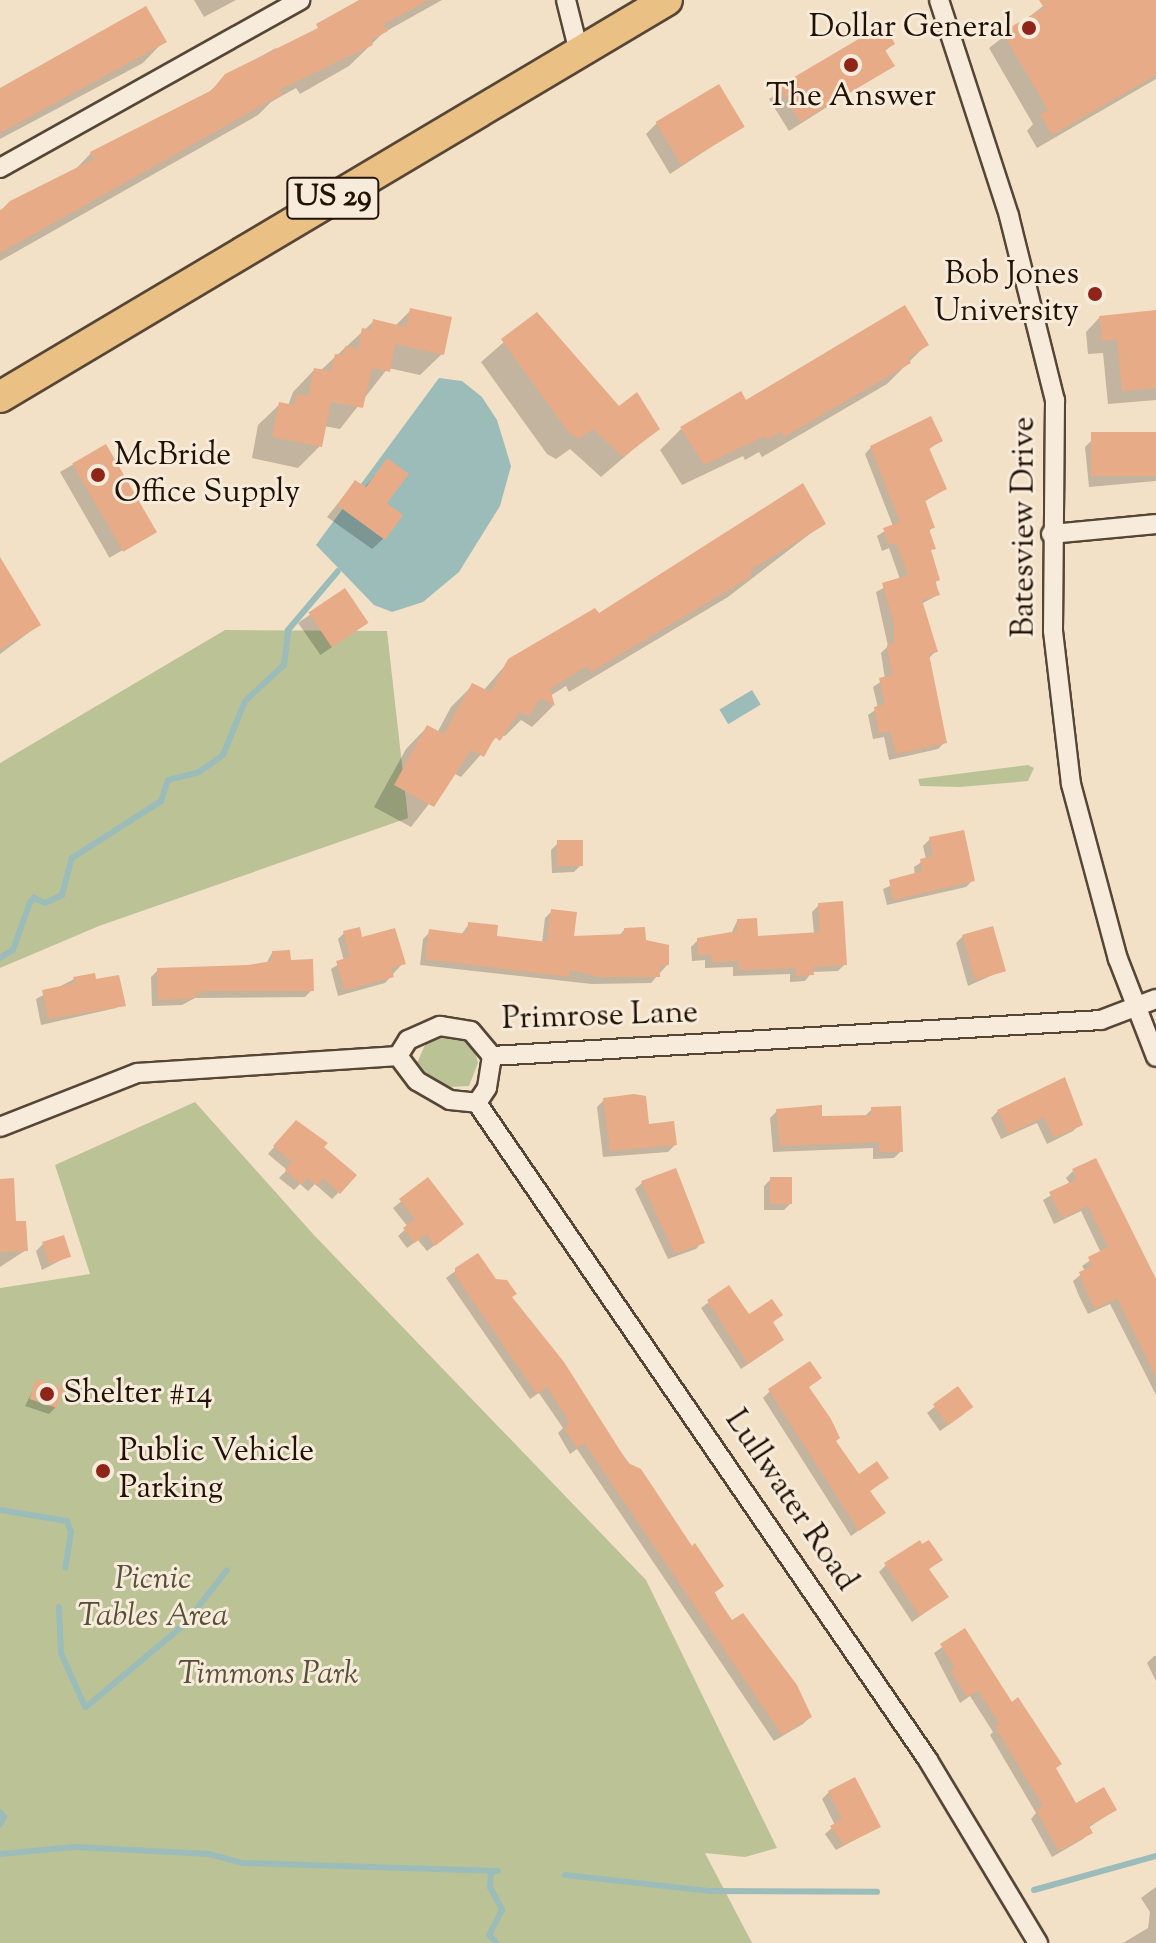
<!DOCTYPE html>
<html>
<head>
<meta charset="utf-8">
<style>
	body { margin:0 }
	#map { position:relative; width:1156px; height:1943px; overflow:hidden; background:#f3e1c7; font-family:"Sorts Mill Goudy",serif }
	div>[style] { position:absolute }
	[style*='--x'] { left:calc(var(--x)*1px); top:calc(var(--y)*1px); width:calc(var(--w)*1px); rotate:calc(var(--a)*1deg) }
	.green>* { inset:0; background:#bbc396 }
	.water>* { inset:0; background:#9cbcba; transform-origin:0 0 }
	.shadow>* { inset:0; background:#0003; transform-origin:0 0 }
	.stream>* { height:6px; margin:-3px; padding:0 3px; transform-origin:3px; border-radius:3px; background:#9cbcba }
	.building>* { inset:0; background:#e7ab88; transform-origin:0 0 }
	.roads { filter:drop-shadow(2px 0 #564636) drop-shadow(-2px 0 #564636) drop-shadow(0 2px #564636) drop-shadow(0 -2px #564636) }
	.street>* { height:18px; margin:-9px; padding:0 9px; transform-origin:9px; border-radius:9px; background:#f7ecdb }
	.primary>* { height:30px; margin:-15px; padding:0 15px; transform-origin:15px; border-radius:15px; background:#eac084 }
	.dots>* { width:22px; height:22px; translate:-50% -50%; box-sizing:border-box; border:4px solid #f7ecdb; border-radius:50% }
	span { translate:-50% -50%; white-space:nowrap; text-align:center; line-height:1.15; -webkit-text-stroke:6px #f7ecdb; paint-order:stroke }
	.shield-label span { padding:2px 6px; background:#f7ecdb; border:2px solid; border-radius:6px; -webkit-text-stroke-width:0 }
	.shield-label { font-size:30px; color:#221206; font-weight:700 }
	.poi-label { font-size:32px; color:#221206 }
	.right { translate:-100% -50%; text-align:right }
	.left { translate:0 -50%; text-align:left }
	.street-label { font-size:32px; color:#221206 }
	.park-label { font-size:32px; color:#585038; font-style:italic }
</style>
</head>
<body>
<div id="map">
	<div class="green">
		<i style="clip-path:polygon(225px 630px,387px 631px,408px 818px,99px 926px,0 968px,0 763px)"></i>
		<i style="clip-path:polygon(1028px 765px,1034px 768px,1028px 781px,960px 787px,920px 786px,918px 779px)"></i>
		<i style="clip-path:polygon(448px 1034px,465px 1038px,474px 1048px,478px 1063px,469px 1086px,448px 1087px,427px 1077px,417px 1063px,428px 1038px)"></i>
		<i style="clip-path:polygon(195px 1102px,313px 1234px,646px 1580px,777px 1848px,745px 1857px,705px 1853px,752px 1943px,0 1943px,0 1288px,90px 1274px,55px 1165px)"></i>
	</div>
	<div class="water">
		<i style="clip-path:polygon(439px 378px,462px 381px,482px 397px,497px 420px,511px 466px,500px 506px,459px 572px,423px 602px,392px 612px,374px 605px,316px 545px)"></i>
		<i style="left:752px;top:690px;width:17px;height:38px;rotate:59deg"></i>
	</div>
	<div class="shadow">
		<i style="clip-path:polygon(194px 0,236px 0,204px 17px)"></i>
		<i style="clip-path:polygon(361px 0,442px 0,383px 33px,349px 66px,300px 94px,296px 88px,271px 102px,258px 115px,0 261px,0 210px,72px 173px,91px 153px,207px 94px,226px 76px,276px 48px,278px 52px,306px 37px)"></i>
		<i style="clip-path:polygon(1051px 0,1156px 0,1156px 79px,1037px 148px,1027px 131px,1033px 124px,989px 48px)"></i>
		<i style="clip-path:polygon(883px 27px,893px 44px,884px 52px,892px 66px,789px 131px,769px 99px)"></i>
		<i style="clip-path:polygon(164px 41px,143px 63px,0 139px,0 90px)"></i>
		<i style="clip-path:polygon(657px 123px,743px 126px,670px 174px,646px 134px)"></i>
		<i style="clip-path:polygon(411px 310px,442px 354px,420px 375px,388px 368px,340px 429px,324px 426px,320px 446px,298px 468px,252px 458px,258px 425px,280px 404px,288px 406px,293px 392px,314px 370px,320px 371px,374px 321px,395px 326px)"></i>
		<i style="clip-path:polygon(1156px 312px,1156px 400px,1108px 404px,1103px 353px,1088px 354px,1086px 332px,1100px 317px)"></i>
		<i style="clip-path:polygon(536px 314px,618px 408px,658px 428px,601px 477px,570px 449px,556px 459px,547px 454px,481px 362px)"></i>
		<i style="clip-path:polygon(926px 345px,887px 384px,762px 457px,759px 452px,745px 460px,743px 456px,682px 485px,660px 450px,682px 428px,746px 403px)"></i>
		<i style="clip-path:polygon(1156px 434px,1156px 481px,1089px 487px,1085px 447px,1092px 440px)"></i>
		<i style="clip-path:polygon(940px 441px,928px 450px,945px 489px,924px 502px,933px 527px,928px 532px,938px 595px,921px 604px,935px 652px,928px 659px,945px 742px,938px 749px,889px 760px,884px 737px,873px 739px,868px 715px,878px 708px,873px 687px,885px 679px,881px 653px,888px 646px,876px 592px,900px 579px,889px 548px,882px 551px,877px 536px,893px 526px,865px 454px,871px 447px)"></i>
		<i style="left:105px;top:446px;width:99px;height:52px;rotate:60deg"></i>
		<i style="clip-path:polygon(387px 461px,383px 539px,372px 549px,327px 517px,355px 482px,364px 488px)"></i>
		<i style="clip-path:polygon(824px 523px,728px 597px,569px 692px,566px 686px,550px 696px,553px 706px,532px 727px,521px 720px,505px 736px,499px 734px,461px 777px,453px 773px,411px 827px,374px 807px,406px 749px,427px 727px,437px 733px,451px 707px,472px 686px,483px 691px,509px 661px,599px 616px)"></i>
		<i style="clip-path:polygon(0 580px,39px 625px,0 654px)"></i>
		<i style="left:344px;top:591px;width:39px;height:56px;rotate:55deg"></i>
		<i style="clip-path:polygon(930px 839px,973px 880px,966px 887px,887px 905px,883px 889px,915px 875px,914px 867px,926px 859px,923px 846px)"></i>
		<i style="clip-path:polygon(558px 843px,581px 865px,574px 872px,552px 873px,551px 850px)"></i>
		<i style="clip-path:polygon(819px 905px,845px 964px,838px 971px,812px 972px,805px 981px,790px 982px,790px 974px,733px 976px,733px 967px,705px 968px,705px 960px,692px 961px,691px 947px,698px 940px,731px 934px,737px 921px,756px 938px,814px 934px,812px 912px)"></i>
		<i style="clip-path:polygon(552px 911px,572px 938px,618px 937px,624px 930px,667px 965px,651px 983px,592px 984px,420px 965px,423px 939px,430px 932px,461px 935px,469px 924px,495px 938px,542px 943px,545px 918px)"></i>
		<i style="clip-path:polygon(344px 933px,361px 940px,403px 963px,385px 983px,338px 996px,331px 969px,344px 961px,338px 939px)"></i>
		<i style="clip-path:polygon(963px 936px,1004px 970px,968px 986px,956px 943px)"></i>
		<i style="clip-path:polygon(272px 953px,289px 962px,312px 990px,305px 997px,195px 998px,182px 1005px,152px 1006px,151px 977px,158px 970px,248px 967px,266px 964px)"></i>
		<i style="clip-path:polygon(74px 979px,94px 982px,123px 1001px,116px 1008px,41px 1025px,36px 999px)"></i>
		<i style="clip-path:polygon(1064px 1080px,1080px 1124px,1073px 1131px,1047px 1144px,1037px 1123px,1001px 1139px,991px 1118px,998px 1111px)"></i>
		<i style="clip-path:polygon(604px 1100px,647px 1126px,675px 1145px,668px 1152px,603px 1157px,597px 1107px)"></i>
		<i style="clip-path:polygon(872px 1109px,901px 1151px,894px 1158px,873px 1159px,873px 1148px,773px 1152px,770px 1118px,777px 1111px,820px 1118px,865px 1116px)"></i>
		<i style="clip-path:polygon(289px 1130px,322px 1147px,339px 1192px,332px 1199px,315px 1184px,308px 1191px,300px 1184px,294px 1190px,279px 1178px,287px 1170px,268px 1154px)"></i>
		<i style="clip-path:polygon(1073px 1171px,1156px 1297px,1156px 1395px,1110px 1304px,1088px 1314px,1079px 1296px,1073px 1281px,1085px 1271px,1082px 1266px,1101px 1253px,1081px 1211px,1054px 1224px,1043px 1200px,1070px 1184px,1066px 1178px)"></i>
		<i style="clip-path:polygon(771px 1179px,791px 1203px,784px 1210px,764px 1210px,764px 1186px)"></i>
		<i style="clip-path:polygon(428px 1180px,455px 1230px,427px 1251px,418px 1240px,407px 1248px,398px 1236px,408px 1227px,393px 1208px)"></i>
		<i style="clip-path:polygon(642px 1183px,702px 1242px,696px 1249px,668px 1259px,635px 1189px)"></i>
		<i style="clip-path:polygon(0 1206px,26px 1250px,0 1267px)"></i>
		<i style="clip-path:polygon(43px 1244px,69px 1256px,42px 1270px,36px 1251px)"></i>
		<i style="clip-path:polygon(477px 1255px,691px 1548px,731px 1623px,810px 1717px,803px 1724px,774px 1741px,577px 1449px,570px 1454px,558px 1433px,563px 1428px,539px 1393px,530px 1399px,446px 1278px)"></i>
		<i style="clip-path:polygon(729px 1287px,749px 1316px,780px 1315px,771px 1324px,775px 1346px,741px 1369px,701px 1308px)"></i>
		<i style="clip-path:polygon(819px 1378px,807px 1388px,834px 1441px,858px 1476px,887px 1478px,869px 1492px,883px 1513px,851px 1536px,763px 1398px,770px 1391px)"></i>
		<i style="clip-path:polygon(37px 1382px,56px 1407px,49px 1414px,25px 1406px)"></i>
		<i style="clip-path:polygon(957px 1389px,964px 1414px,940px 1431px,927px 1413px)"></i>
		<i style="clip-path:polygon(940px 1559px,928px 1570px,946px 1597px,912px 1622px,879px 1572px,886px 1565px)"></i>
		<i style="clip-path:polygon(965px 1631px,1075px 1805px,1115px 1810px,1088px 1828px,1090px 1832px,1083px 1839px,1052px 1857px,1031px 1819px,1036px 1813px,990px 1735px,993px 1732px,970px 1696px,960px 1703px,934px 1653px)"></i>
		<i style="clip-path:polygon(1154px 1656px,1156px 1656px,1156px 1681px,1147px 1663px)"></i>
		<i style="clip-path:polygon(829px 1792px,879px 1827px,836px 1850px,825px 1834px,835px 1825px,822px 1799px)"></i>
		<i style="clip-path:polygon(1156px 1887px,1156px 1943px,1123px 1943px,1148px 1928px,1150px 1912px,1141px 1898px)"></i>
	</div>
	<div class="stream">
		<i style="--x:0;--y:958;--w:15;--a:-32"></i>
		<i style="--x:13;--y:950;--w:51;--a:-70.5"></i>
		<i style="--x:30;--y:902;--w:6;--a:-45"></i>
		<i style="--x:34;--y:898;--w:12;--a:24"></i>
		<i style="--x:45;--y:903;--w:19;--a:-25"></i>
		<i style="--x:62;--y:895;--w:38;--a:-75"></i>
		<i style="--x:72;--y:858;--w:106;--a:-32.6"></i>
		<i style="--x:161;--y:801;--w:22;--a:-72"></i>
		<i style="--x:168;--y:780;--w:32;--a:-14"></i>
		<i style="--x:199;--y:772;--w:29;--a:-35"></i>
		<i style="--x:223;--y:755;--w:58;--a:-67.8"></i>
		<i style="--x:245;--y:701;--w:53;--a:-42.7"></i>
		<i style="--x:284;--y:665;--w:35;--a:-83"></i>
		<i style="--x:288;--y:630;--w:77;--a:-49.7"></i>
		<i style="--x:0;--y:1510;--w:68;--a:9.3"></i>
		<i style="--x:67;--y:1521;--w:12;--a:70"></i>
		<i style="--x:71;--y:1532;--w:36;--a:99"></i>
		<i style="--x:59;--y:1607;--w:46;--a:87.5"></i>
		<i style="--x:61;--y:1653;--w:59;--a:66"></i>
		<i style="--x:86;--y:1707;--w:129;--a:-40"></i>
		<i style="--x:185;--y:1624;--w:68;--a:-52.1"></i>
		<i style="--x:0;--y:1812;--w:6;--a:51"></i>
		<i style="--x:4;--y:1817;--w:9;--a:117"></i>
		<i style="--x:0;--y:1854;--w:75;--a:-5.3"></i>
		<i style="--x:75;--y:1847;--w:134;--a:3"></i>
		<i style="--x:209;--y:1854;--w:35;--a:15"></i>
		<i style="--x:243;--y:1863;--w:255;--a:1.8"></i>
		<i style="--x:491;--y:1872;--w:15;--a:94"></i>
		<i style="--x:490;--y:1887;--w:26;--a:62"></i>
		<i style="--x:502;--y:1910;--w:28;--a:117"></i>
		<i style="--x:489;--y:1935;--w:11;--a:45"></i>
		<i style="--x:565;--y:1875;--w:147;--a:6.3"></i>
		<i style="--x:711;--y:1891;--w:166;--a:0.3"></i>
		<i style="--x:1034;--y:1890;--w:127;--a:-15.6"></i>
	</div>
	<div class="building">
		<i style="clip-path:polygon(359px 0,429px 0,384px 24px,388px 31px,371px 40px,373px 45px,279px 90px,282px 94px,0 253px,0 211px,10px 201px,94px 159px,90px 152px,212px 90px,225px 74px,318px 28px,316px 24px)"></i>
		<i style="clip-path:polygon(1039px 0,1156px 0,1156px 75px,1052px 135px,1040px 115px,1048px 110px,1002px 32px,1044px 8px)"></i>
		<i style="clip-path:polygon(146px 6px,167px 42px,0 133px,0 88px)"></i>
		<i style="clip-path:polygon(884px 24px,895px 44px,885px 50px,895px 66px,800px 122px,779px 86px)"></i>
		<i style="left:719px;top:84px;width:50px;height:74px;rotate:59deg"></i>
		<i style="clip-path:polygon(905px 305px,929px 345px,908px 358px,911px 363px,784px 437px,781px 432px,767px 440px,765px 436px,704px 465px,680px 427px,741px 391px,746px 400px)"></i>
		<i style="clip-path:polygon(410px 308px,452px 317px,444px 355px,395px 344px,390px 372px,372px 368px,363px 408px,331px 402px,322px 447px,272px 437px,279px 402px,294px 405px,297px 394px,308px 396px,314px 368px,331px 371px,335px 354px,343px 355px,345px 346px,358px 349px,362px 328px,371px 330px,373px 319px,406px 327px)"></i>
		<i style="clip-path:polygon(1156px 310px,1156px 388px,1122px 391px,1117px 339px,1102px 341px,1099px 316px)"></i>
		<i style="clip-path:polygon(537px 312px,619px 406px,637px 392px,660px 429px,623px 457px,593px 429px,579px 439px,569px 433px,501px 339px)"></i>
		<i style="clip-path:polygon(931px 416px,943px 441px,929px 448px,947px 489px,925px 500px,935px 528px,929px 529px,936px 549px,931px 550px,940px 580px,935px 582px,940px 595px,922px 600px,938px 652px,929px 654px,947px 743px,896px 754px,890px 731px,879px 733px,874px 707px,885px 704px,879px 678px,892px 675px,887px 645px,894px 643px,894px 623px,882px 583px,908px 575px,896px 543px,889px 545px,883px 528px,900px 522px,870px 446px)"></i>
		<i style="left:1156px;top:432px;width:44px;height:65px;rotate:90deg"></i>
		<i style="left:106px;top:444px;width:102px;height:39px;rotate:60deg"></i>
		<i style="clip-path:polygon(387px 458px,409px 474px,387px 503px,403px 515px,385px 540px,337px 505px,355px 480px,366px 487px)"></i>
		<i style="clip-path:polygon(803px 483px,826px 524px,750px 570px,752px 576px,591px 672px,587px 666px,550px 689px,555px 706px,540px 698px,529px 716px,519px 712px,500px 741px,495px 737px,484px 757px,471px 750px,434px 807px,394px 785px,427px 725px,444px 734px,472px 683px,491px 692px,508px 659px,595px 608px,599px 613px)"></i>
		<i style="clip-path:polygon(0 557px,41px 625px,0 650px)"></i>
		<i style="left:345px;top:588px;width:42px;height:44px;rotate:56deg"></i>
		<i style="clip-path:polygon(964px 830px,975px 881px,893px 900px,889px 880px,922px 871px,920px 859px,933px 856px,929px 837px)"></i>
		<i style="left:583px;top:840px;width:26px;height:26px;rotate:90deg"></i>
		<i style="clip-path:polygon(843px 901px,847px 965px,813px 967px,814px 975px,796px 976px,796px 968px,739px 970px,739px 961px,712px 962px,711px 954px,698px 955px,697px 938px,737px 931px,737px 919px,757px 918px,758px 936px,820px 932px,818px 903px)"></i>
		<i style="clip-path:polygon(551px 909px,577px 912px,574px 936px,624px 934px,624px 928px,645px 927px,646px 940px,669px 945px,669px 965px,660px 966px,660px 977px,600px 977px,570px 970px,569px 977px,425px 959px,429px 929px,467px 934px,468px 922px,498px 925px,497px 936px,547px 942px)"></i>
		<i style="left:993px;top:926px;width:47px;height:32px;rotate:74deg"></i>
		<i style="clip-path:polygon(360px 927px,362px 937px,395px 928px,406px 964px,391px 968px,394px 977px,345px 990px,336px 961px,350px 957px,343px 931px)"></i>
		<i style="clip-path:polygon(290px 950px,291px 960px,313px 959px,314px 991px,204px 991px,191px 999px,158px 1000px,157px 968px,248px 965px,272px 961px,272px 951px)"></i>
		<i style="clip-path:polygon(95px 973px,96px 979px,119px 975px,126px 1006px,48px 1019px,42px 990px,75px 983px,73px 977px)"></i>
		<i style="clip-path:polygon(1065px 1077px,1083px 1125px,1054px 1138px,1044px 1117px,1009px 1134px,997px 1110px)"></i>
		<i style="clip-path:polygon(634px 1094px,646px 1096px,649px 1124px,674px 1121px,677px 1145px,610px 1151px,603px 1098px)"></i>
		<i style="clip-path:polygon(822px 1105px,822px 1116px,871px 1115px,871px 1107px,901px 1106px,903px 1152px,879px 1152px,879px 1142px,780px 1146px,776px 1109px)"></i>
		<i style="clip-path:polygon(296px 1120px,328px 1143px,324px 1147px,357px 1175px,340px 1194px,323px 1178px,317px 1186px,308px 1178px,302px 1185px,285px 1170px,292px 1162px,273px 1146px)"></i>
		<i style="clip-path:polygon(1096px 1158px,1156px 1279px,1156px 1377px,1117px 1298px,1095px 1309px,1085px 1289px,1079px 1272px,1092px 1266px,1088px 1257px,1108px 1247px,1088px 1206px,1062px 1218px,1049px 1192px,1077px 1179px,1072px 1169px)"></i>
		<i style="clip-path:polygon(676px 1168px,705px 1243px,675px 1254px,641px 1181px)"></i>
		<i style="clip-path:polygon(428px 1177px,464px 1224px,435px 1246px,426px 1234px,415px 1243px,403px 1228px,415px 1219px,399px 1199px)"></i>
		<i style="left:770px;top:1177px;width:22px;height:27px"></i>
		<i style="clip-path:polygon(14px 1178px,16px 1221px,26px 1221px,28px 1251px,0 1252px,0 1179px)"></i>
		<i style="left:64px;top:1235px;width:23px;height:23px;rotate:72deg"></i>
		<i style="clip-path:polygon(478px 1253px,496px 1279px,507px 1280px,517px 1294px,512px 1297px,564px 1362px,628px 1463px,641px 1469px,692px 1546px,695px 1543px,724px 1586px,714px 1593px,732px 1620px,743px 1613px,797px 1685px,812px 1717px,782px 1735px,585px 1444px,577px 1448px,565px 1430px,569px 1421px,547px 1387px,537px 1394px,455px 1275px,455px 1268px)"></i>
		<i style="clip-path:polygon(729px 1285px,749px 1314px,772px 1299px,783px 1315px,773px 1322px,784px 1340px,748px 1364px,707px 1300px)"></i>
		<i style="clip-path:polygon(810px 1361px,822px 1378px,809px 1387px,831px 1419px,840px 1438px,836px 1441px,859px 1474px,877px 1461px,889px 1478px,870px 1491px,886px 1513px,859px 1531px,768px 1389px)"></i>
		<i style="left:36px;top:1379px;width:29px;height:21px;rotate:18deg"></i>
		<i style="left:958px;top:1386px;width:26px;height:31px;rotate:54deg"></i>
		<i style="clip-path:polygon(920px 1540px,922px 1544px,929px 1540px,943px 1560px,929px 1569px,949px 1597px,920px 1616px,884px 1563px)"></i>
		<i style="clip-path:polygon(965px 1628px,1012px 1702px,1018px 1697px,1062px 1764px,1056px 1768px,1076px 1803px,1104px 1787px,1117px 1810px,1089px 1826px,1093px 1833px,1059px 1851px,1036px 1810px,1043px 1806px,995px 1727px,1000px 1724px,978px 1691px,967px 1697px,951px 1671px,955px 1668px,940px 1644px)"></i>
		<i style="clip-path:polygon(855px 1777px,881px 1827px,844px 1845px,830px 1826px,842px 1819px,828px 1791px)"></i>
	</div>
	<div class="roads">
		<div class="street">
			<i style="--x:566;--y:0;--w:54;--a:76"></i>
			<i style="--x:939;--y:0;--w:227;--a:72"></i>
			<i style="--x:1009;--y:216;--w:190;--a:76"></i>
			<i style="--x:1055;--y:400;--w:231;--a:90.5"></i>
			<i style="--x:1053;--y:631;--w:154;--a:83.3"></i>
			<i style="--x:1071;--y:784;--w:181;--a:75"></i>
			<i style="--x:1118;--y:959;--w:105;--a:68.8"></i>
			<i style="--x:0;--y:168;--w:344;--a:-29.2"></i>
			<i style="--x:1051;--y:534;--w:105;--a:-5.4"></i>
			<i style="--x:398;--y:1056;--w:31;--a:53"></i>
			<i style="--x:417;--y:1081;--w:38;--a:30"></i>
			<i style="--x:450;--y:1100;--w:27;--a:6"></i>
			<i style="--x:492;--y:1056;--w:32;--a:99"></i>
			<i style="--x:487;--y:1088;--w:18;--a:124"></i>
			<i style="--x:477;--y:1103;--w:797;--a:55.53"></i>
			<i style="--x:928;--y:1760;--w:214;--a:59"></i>
			<i style="--x:0;--y:1127;--w:147;--a:-21.5"></i>
			<i style="--x:137;--y:1073;--w:262;--a:-3.7"></i>
			<i style="--x:398;--y:1056;--w:19;--a:-58"></i>
			<i style="--x:408;--y:1040;--w:35;--a:-24"></i>
			<i style="--x:440;--y:1026;--w:31;--a:9"></i>
			<i style="--x:471;--y:1031;--w:33;--a:50"></i>
			<i style="--x:492;--y:1056;--w:610;--a:-3.38"></i>
			<i style="--x:1101;--y:1020;--w:59;--a:-20.9"></i>
		</div>
		<div class="primary">
			<i style="--x:0;--y:397;--w:776;--a:-30.76"></i>
		</div>
	</div>
	<div class="dots">
		<i style="left:1029px;top:28px;background:#8f2418"></i>
		<i style="left:851px;top:65px;background:#8f2418"></i>
		<i style="left:1095px;top:294px;background:#8f2418"></i>
		<i style="left:98px;top:475px;background:#8f2418"></i>
		<i style="left:47px;top:1394px;background:#8f2418"></i>
		<i style="left:103px;top:1471px;background:#8f2418"></i>
	</div>
	<div class="shield-label">
		<span style="left:333px;top:198px">US 29</span>
	</div>
	<div class="poi-label">
		<span class="right" style="left:1013px;top:28px">Dollar General</span>
		<span style="left:851px;top:97px">The Answer</span>
		<span class="right" style="left:1079px;top:294px">Bob Jones<br>University</span>
		<span class="left" style="left:114px;top:475px">McBride<br>Office Supply</span>
		<span class="left" style="left:63px;top:1394px">Shelter #14</span>
		<span class="left" style="left:119px;top:1471px">Public Vehicle<br>Parking</span>
	</div>
	<div class="street-label">
		<span style="left:1025px;top:527px;rotate:-90deg">Batesview Drive</span>
		<span style="left:600px;top:1017px;rotate:-2deg">Primrose Lane</span>
		<span style="left:790px;top:1501px;rotate:56deg">Lullwater Road</span>
	</div>
	<div class="park-label">
		<span style="left:153px;top:1599px">Picnic<br>Tables Area</span>
		<span style="left:268px;top:1675px">Timmons Park</span>
	</div>
</div>
</body>
</html>
